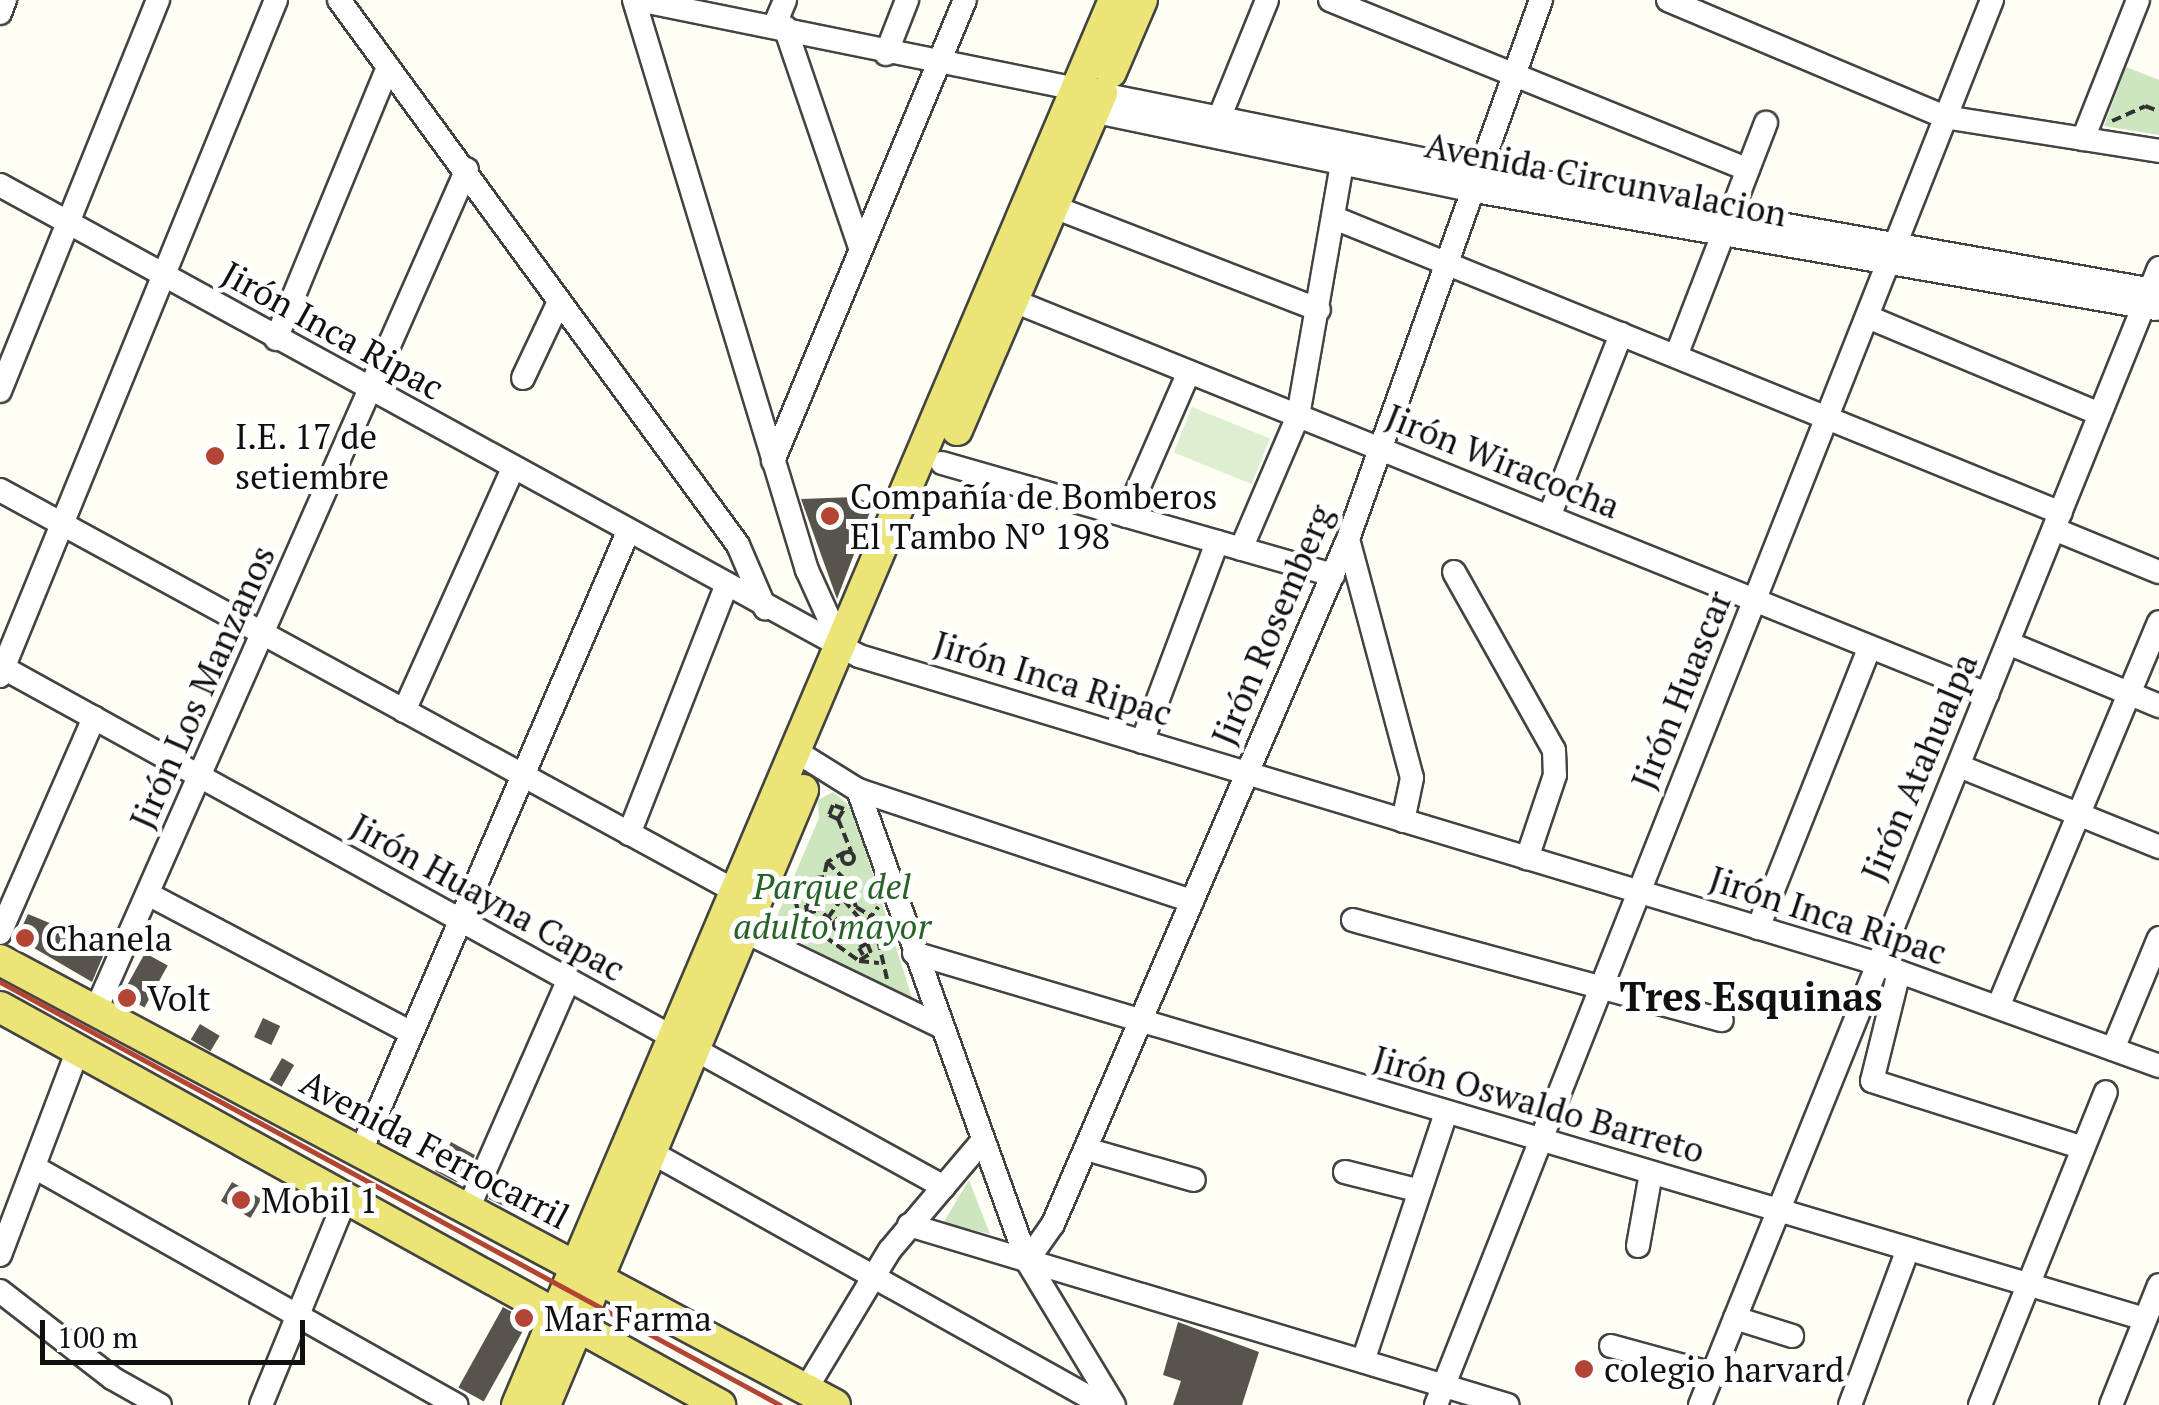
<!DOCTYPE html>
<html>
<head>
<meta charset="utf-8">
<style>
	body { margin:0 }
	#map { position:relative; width:2159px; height:1405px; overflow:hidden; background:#fefef4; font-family:"PT Serif",serif }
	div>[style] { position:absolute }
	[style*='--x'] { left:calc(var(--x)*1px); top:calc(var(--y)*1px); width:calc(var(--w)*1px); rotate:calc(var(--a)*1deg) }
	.green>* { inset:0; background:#cde6c0 }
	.pitch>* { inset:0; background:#deeed1; transform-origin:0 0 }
	.building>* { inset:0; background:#57534d; transform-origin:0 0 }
	.path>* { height:4px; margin-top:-2px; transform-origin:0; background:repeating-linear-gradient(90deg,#323232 0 10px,transparent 0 15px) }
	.path>.ring { margin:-2px; padding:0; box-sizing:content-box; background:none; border:4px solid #323232; border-radius:50% }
	.roads { filter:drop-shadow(2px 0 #434343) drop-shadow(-2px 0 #434343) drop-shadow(0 2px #434343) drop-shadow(0 -2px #434343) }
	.minor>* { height:22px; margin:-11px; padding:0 11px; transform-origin:11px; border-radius:11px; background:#fff }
	.major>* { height:30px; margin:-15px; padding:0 15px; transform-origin:15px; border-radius:15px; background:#ebe476 }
	.rail>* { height:5px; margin:-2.5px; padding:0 2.5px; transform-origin:2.5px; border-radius:2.5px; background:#b34534 }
	.dots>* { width:28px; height:28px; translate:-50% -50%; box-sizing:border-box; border:5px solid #fff; border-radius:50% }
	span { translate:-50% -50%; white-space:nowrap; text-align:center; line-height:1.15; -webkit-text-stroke:10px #fff; paint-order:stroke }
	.street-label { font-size:35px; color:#101010 }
	.poi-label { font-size:35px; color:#101010 }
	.left { translate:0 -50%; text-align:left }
	.park-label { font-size:35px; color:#276226; font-style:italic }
	.quarter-label { font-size:40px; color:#101010; font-weight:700 }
	.scale { position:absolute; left:40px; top:1320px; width:265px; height:45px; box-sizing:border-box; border:5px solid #101010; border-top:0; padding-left:12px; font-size:30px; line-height:35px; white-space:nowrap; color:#101010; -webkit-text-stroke:8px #fff; paint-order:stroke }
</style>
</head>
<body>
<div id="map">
	<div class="green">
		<i style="clip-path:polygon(2126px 67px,2159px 80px,2159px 135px,2104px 126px)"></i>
		<i style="clip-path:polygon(833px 792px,852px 808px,913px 1001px,772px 928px,819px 818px,818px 800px)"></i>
		<i style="clip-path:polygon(969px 1180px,990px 1234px,943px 1223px)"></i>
	</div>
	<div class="pitch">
		<i style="left:1192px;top:407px;width:84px;height:49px;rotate:22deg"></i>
	</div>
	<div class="building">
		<i style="clip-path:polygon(855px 497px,873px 504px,837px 599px,801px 499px)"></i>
		<i style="clip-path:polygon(28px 914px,107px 947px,92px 982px,17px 938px)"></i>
		<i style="left:145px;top:953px;width:26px;height:48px;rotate:29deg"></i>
		<i style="left:263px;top:1018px;width:19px;height:21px;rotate:25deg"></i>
		<i style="left:200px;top:1024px;width:23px;height:18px;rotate:31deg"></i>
		<i style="left:282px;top:1058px;width:14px;height:25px;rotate:30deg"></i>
		<i style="clip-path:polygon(451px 1142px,475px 1155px,464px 1180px,456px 1182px,435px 1171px)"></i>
		<i style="left:498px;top:1179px;width:21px;height:22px;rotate:25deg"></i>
		<i style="left:232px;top:1182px;width:34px;height:22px;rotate:30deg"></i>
		<i style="left:503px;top:1307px;width:29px;height:92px;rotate:29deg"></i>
		<i style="clip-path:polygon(1178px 1322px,1259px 1352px,1242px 1405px,1173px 1405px,1181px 1381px,1163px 1375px)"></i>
	</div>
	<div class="path">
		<i style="--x:2112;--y:121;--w:36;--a:-24"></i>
		<i style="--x:2145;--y:106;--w:15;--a:20"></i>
		<i style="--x:838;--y:819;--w:12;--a:-59"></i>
		<i style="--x:844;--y:809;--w:12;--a:-160"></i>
		<i style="--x:833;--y:805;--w:11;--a:112"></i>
		<i style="--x:829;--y:815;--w:10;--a:24"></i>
		<i style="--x:838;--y:819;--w:35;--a:68"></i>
		<i class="ring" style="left:842px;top:852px;width:8px;height:8px"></i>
		<i style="--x:845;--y:852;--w:21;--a:151"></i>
		<i style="--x:827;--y:862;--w:15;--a:101"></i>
		<i style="--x:824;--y:877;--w:83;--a:49.4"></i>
		<i style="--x:878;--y:940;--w:40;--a:77"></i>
		<i style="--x:827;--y:862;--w:30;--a:44"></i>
		<i style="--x:849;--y:883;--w:25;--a:74"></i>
		<i style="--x:856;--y:907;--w:17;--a:31"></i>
		<i style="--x:824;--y:877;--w:16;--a:173"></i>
		<i style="--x:808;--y:879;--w:27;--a:117"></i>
		<i style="--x:796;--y:903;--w:16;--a:76"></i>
		<i style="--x:800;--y:919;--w:72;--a:35.4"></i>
		<i style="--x:859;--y:961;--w:20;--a:6"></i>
		<i style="--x:816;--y:911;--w:9;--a:167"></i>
		<i style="--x:807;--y:913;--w:8;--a:-97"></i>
		<i style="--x:806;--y:905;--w:7;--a:-16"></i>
		<i style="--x:813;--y:903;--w:27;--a:45"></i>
		<i style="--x:819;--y:930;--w:34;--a:-54"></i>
		<i style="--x:837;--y:941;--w:17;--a:-65"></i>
		<i style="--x:844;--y:926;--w:10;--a:-127"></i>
		<i style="--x:838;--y:918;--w:10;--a:127"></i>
		<i style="--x:832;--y:926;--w:8;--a:40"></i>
		<i style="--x:840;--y:943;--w:21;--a:-29"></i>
		<i style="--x:858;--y:933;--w:33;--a:-52"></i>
		<i style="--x:860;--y:960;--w:13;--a:-32"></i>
		<i style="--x:871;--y:953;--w:11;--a:-112"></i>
		<i style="--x:867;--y:943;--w:9;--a:148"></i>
		<i style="--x:859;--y:948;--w:8;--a:60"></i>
	</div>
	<div class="roads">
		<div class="minor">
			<i style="--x:339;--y:0;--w:675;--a:53.79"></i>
			<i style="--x:738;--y:545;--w:69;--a:66.8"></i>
			<i style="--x:634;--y:0;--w:596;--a:73.12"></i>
			<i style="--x:807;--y:570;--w:85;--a:65.6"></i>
			<i style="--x:638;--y:0;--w:855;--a:11.47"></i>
			<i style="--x:1476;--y:170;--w:694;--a:10.05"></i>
			<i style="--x:1330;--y:0;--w:451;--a:22.1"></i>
			<i style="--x:1668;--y:0;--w:301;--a:22.9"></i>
			<i style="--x:1945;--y:117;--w:217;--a:9"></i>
			<i style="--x:0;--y:13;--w:14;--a:-69"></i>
			<i style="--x:775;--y:24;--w:26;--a:-67"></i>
			<i style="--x:785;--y:27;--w:232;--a:71.2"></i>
			<i style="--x:886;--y:54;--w:58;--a:-68.7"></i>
			<i style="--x:1082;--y:109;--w:395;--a:11.8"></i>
			<i style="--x:1469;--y:190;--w:697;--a:9.83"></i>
			<i style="--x:1220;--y:116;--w:125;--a:-67.9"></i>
			<i style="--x:2083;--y:139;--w:149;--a:-68.4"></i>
			<i style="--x:0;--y:185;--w:980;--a:28.74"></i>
			<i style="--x:859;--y:656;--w:1061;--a:16.81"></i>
			<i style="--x:1875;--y:963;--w:302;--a:19.9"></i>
			<i style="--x:1054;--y:207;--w:284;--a:21.2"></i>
			<i style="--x:1337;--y:219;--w:781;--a:22.1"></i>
			<i style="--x:999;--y:295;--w:1066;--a:21.99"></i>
			<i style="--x:1868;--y:317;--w:249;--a:22.7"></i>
			<i style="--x:276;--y:339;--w:294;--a:-67.6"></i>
			<i style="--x:1676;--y:356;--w:250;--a:-68.9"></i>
			<i style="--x:523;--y:378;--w:84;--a:-64.7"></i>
			<i style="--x:0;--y:391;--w:422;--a:-68"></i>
			<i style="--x:773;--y:461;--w:499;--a:-67.4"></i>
			<i style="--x:942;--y:463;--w:407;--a:16"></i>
			<i style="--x:0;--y:490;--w:852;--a:28.61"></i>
			<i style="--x:1126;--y:516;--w:157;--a:-66.4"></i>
			<i style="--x:1549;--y:517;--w:197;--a:-68.5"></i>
			<i style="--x:2054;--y:529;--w:113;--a:22.3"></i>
			<i style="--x:1348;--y:539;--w:247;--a:75"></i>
			<i style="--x:1412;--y:778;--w:44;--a:101.8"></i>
			<i style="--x:1241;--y:549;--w:145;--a:-66.8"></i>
			<i style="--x:1298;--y:416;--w:257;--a:-80.1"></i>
			<i style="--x:1454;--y:572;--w:204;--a:60.7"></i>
			<i style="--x:1554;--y:750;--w:25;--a:88"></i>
			<i style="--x:1555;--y:775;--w:88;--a:108.6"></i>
			<i style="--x:2008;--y:643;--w:164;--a:22.6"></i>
			<i style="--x:0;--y:666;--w:1078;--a:28.89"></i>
			<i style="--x:0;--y:676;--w:730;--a:-67.79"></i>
			<i style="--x:404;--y:711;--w:265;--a:-65.8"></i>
			<i style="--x:1142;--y:742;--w:214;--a:-69.4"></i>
			<i style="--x:797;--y:752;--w:72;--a:31.9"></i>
			<i style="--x:858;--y:790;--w:500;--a:70.26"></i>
			<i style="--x:1027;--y:1261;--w:168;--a:58.9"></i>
			<i style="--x:1959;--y:766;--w:216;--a:22"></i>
			<i style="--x:858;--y:790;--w:352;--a:18.4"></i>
			<i style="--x:629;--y:834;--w:266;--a:-68.6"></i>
			<i style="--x:148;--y:894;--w:298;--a:27.8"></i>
			<i style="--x:1353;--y:920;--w:382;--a:15.2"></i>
			<i style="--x:731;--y:925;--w:232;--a:25.8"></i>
			<i style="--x:1758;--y:928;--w:302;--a:-68.3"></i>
			<i style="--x:0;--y:933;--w:235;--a:-66.4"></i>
			<i style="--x:914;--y:953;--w:1284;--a:16.56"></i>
			<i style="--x:1899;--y:972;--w:112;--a:103.9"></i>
			<i style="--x:1872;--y:1081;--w:221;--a:17.6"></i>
			<i style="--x:1998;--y:1007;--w:417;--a:-67.3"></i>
			<i style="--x:95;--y:1012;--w:921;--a:-66.19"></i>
			<i style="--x:2113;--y:1049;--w:120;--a:-67.5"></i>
			<i style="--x:1086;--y:1149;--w:112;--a:16"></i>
			<i style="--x:361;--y:1151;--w:674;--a:-66.67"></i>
			<i style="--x:649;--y:1151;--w:520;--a:29.23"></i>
			<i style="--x:34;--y:1167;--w:485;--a:29.4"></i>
			<i style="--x:1345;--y:1172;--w:77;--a:14.2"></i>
			<i style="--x:468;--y:1209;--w:249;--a:-66.3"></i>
			<i style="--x:909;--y:1225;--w:625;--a:16.73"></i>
			<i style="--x:1638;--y:1246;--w:74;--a:-79.9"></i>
			<i style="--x:0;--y:1255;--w:219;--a:-69.2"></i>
			<i style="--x:1027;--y:1261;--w:45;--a:-54.9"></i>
			<i style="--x:1053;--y:1224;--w:746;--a:-66.7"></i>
			<i style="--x:1348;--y:539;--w:573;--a:-70.3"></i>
			<i style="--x:0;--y:1291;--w:142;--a:37.8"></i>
			<i style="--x:112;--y:1378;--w:55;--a:29.4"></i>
			<i style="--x:1735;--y:1318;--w:60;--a:17.5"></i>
			<i style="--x:1611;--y:1346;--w:106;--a:15.4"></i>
			<i style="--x:1363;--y:1361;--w:262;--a:-71.5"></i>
			<i style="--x:806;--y:1389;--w:162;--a:-58.9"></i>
			<i style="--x:890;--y:1250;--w:139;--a:-49.7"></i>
			<i style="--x:261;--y:1405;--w:224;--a:-67.7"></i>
			<i style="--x:1436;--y:1405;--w:1511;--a:-68.41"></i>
			<i style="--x:1700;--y:1405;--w:1226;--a:-68.02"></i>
			<i style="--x:1850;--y:1405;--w:166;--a:-69.6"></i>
			<i style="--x:1980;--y:1405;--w:337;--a:-68.1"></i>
			<i style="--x:2111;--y:1405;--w:129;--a:-68.2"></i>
		</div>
		<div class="major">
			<i style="--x:1111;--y:72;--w:78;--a:-66.7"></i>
			<i style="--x:957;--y:430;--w:367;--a:-66.7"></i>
			<i style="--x:0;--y:960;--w:946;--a:28.05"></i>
			<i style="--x:0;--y:1007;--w:823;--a:28.93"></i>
			<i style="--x:517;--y:1405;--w:1527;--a:-66.98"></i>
			<i style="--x:545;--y:1405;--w:667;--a:-67.24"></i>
		</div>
	</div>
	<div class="rail">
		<i style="--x:0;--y:982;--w:887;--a:28.47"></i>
	</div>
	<div class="dots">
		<i style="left:215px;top:456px;background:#b34534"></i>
		<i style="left:830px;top:516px;background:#b34534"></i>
		<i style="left:25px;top:938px;background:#b34534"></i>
		<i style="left:127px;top:998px;background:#b34534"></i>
		<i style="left:241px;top:1200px;background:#b34534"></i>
		<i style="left:524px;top:1318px;background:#b34534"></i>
		<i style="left:1584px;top:1369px;background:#b34534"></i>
	</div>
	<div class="street-label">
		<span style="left:1606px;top:179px;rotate:11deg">Avenida Circunvalacion</span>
		<span style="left:333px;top:330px;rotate:29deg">Jirón Inca Ripac</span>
		<span style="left:1503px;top:461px;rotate:22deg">Jirón Wiracocha</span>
		<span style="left:1272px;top:625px;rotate:-67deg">Jirón Rosemberg</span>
		<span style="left:1053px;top:678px;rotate:17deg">Jirón Inca Ripac</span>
		<span style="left:202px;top:687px;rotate:-66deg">Jirón Los Manzanos</span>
		<span style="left:1681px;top:690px;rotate:-68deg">Jirón Huascar</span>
		<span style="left:1919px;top:767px;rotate:-67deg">Jirón Atahualpa</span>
		<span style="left:488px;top:897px;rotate:29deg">Jirón Huayna Capac</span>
		<span style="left:1828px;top:915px;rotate:18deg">Jirón Inca Ripac</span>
		<span style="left:1539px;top:1104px;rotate:16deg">Jirón Oswaldo Barreto</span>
		<span style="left:435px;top:1149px;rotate:28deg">Avenida Ferrocarril</span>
	</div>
	<div class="poi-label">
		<span class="left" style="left:235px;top:456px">I.E. 17 de<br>setiembre</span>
		<span class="left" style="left:850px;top:516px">Compañía de Bomberos<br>El Tambo Nº 198</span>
		<span class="left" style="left:45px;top:938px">Chanela</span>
		<span class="left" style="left:147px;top:998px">Volt</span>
		<span class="left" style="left:261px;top:1200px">Mobil 1</span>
		<span class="left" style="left:544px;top:1318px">Mar Farma</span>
		<span class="left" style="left:1604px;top:1369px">colegio harvard</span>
	</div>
	<div class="park-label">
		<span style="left:832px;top:906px">Parque del<br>adulto mayor</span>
	</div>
	<div class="quarter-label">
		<span style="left:1751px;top:996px">Tres Esquinas</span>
	</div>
	<div class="scale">100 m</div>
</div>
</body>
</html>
